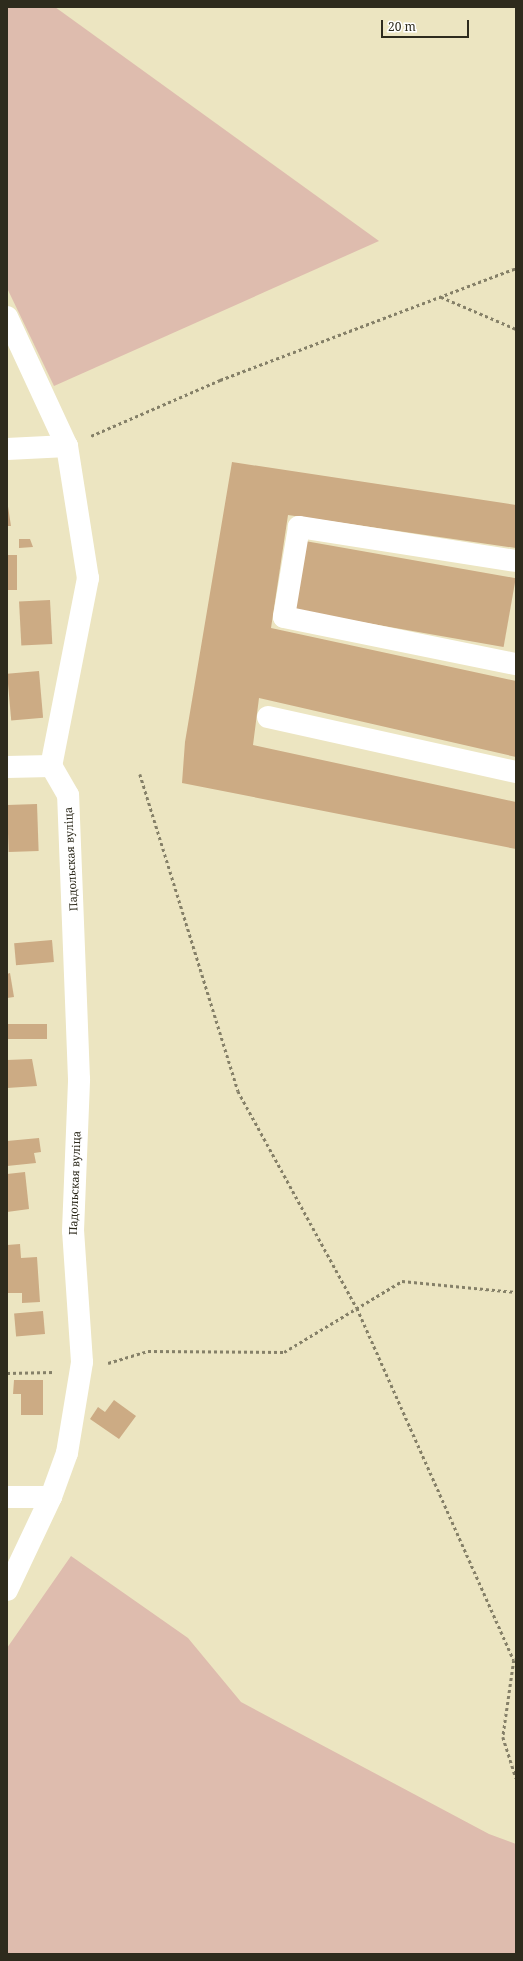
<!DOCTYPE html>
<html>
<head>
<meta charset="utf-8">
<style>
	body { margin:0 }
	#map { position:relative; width:523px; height:1961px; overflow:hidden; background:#ece5c1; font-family:"Noto Serif",serif }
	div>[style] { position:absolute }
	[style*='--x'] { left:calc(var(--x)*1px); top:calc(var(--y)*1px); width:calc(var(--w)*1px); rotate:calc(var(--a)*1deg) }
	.green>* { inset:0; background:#debcae }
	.building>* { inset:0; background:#ccab84; transform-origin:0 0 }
	.path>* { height:2.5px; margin-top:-1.25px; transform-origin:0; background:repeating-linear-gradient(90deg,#858068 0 3px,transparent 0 6px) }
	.minor>* { height:22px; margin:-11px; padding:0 11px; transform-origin:11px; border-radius:11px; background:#fff }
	span { translate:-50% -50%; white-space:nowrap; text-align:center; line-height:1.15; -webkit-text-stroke:4px #fff; paint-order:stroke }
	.street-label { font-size:11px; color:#2e2b1d }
	.frame { position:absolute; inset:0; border:8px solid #2e2b1d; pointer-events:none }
	.scale { position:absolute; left:381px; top:20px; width:88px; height:18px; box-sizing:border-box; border:2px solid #2e2b1d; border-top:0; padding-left:5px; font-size:12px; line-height:14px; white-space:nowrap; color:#2e2b1d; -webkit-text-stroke:3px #fff; paint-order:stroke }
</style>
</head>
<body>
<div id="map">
	<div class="green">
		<i style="clip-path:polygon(7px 7px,55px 7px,379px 241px,54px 386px,7px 288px)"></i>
		<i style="clip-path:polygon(71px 1556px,188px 1638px,241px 1702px,489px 1834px,516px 1844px,516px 1954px,7px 1954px,7px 1648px)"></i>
	</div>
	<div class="building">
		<i style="clip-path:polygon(232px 462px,516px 505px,516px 548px,288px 515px,271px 628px,516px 681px,516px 757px,259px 698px,253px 745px,516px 802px,516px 849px,182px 783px,185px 742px)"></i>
		<i style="clip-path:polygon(7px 500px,11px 526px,7px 526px)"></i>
		<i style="clip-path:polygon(19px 539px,30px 539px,33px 547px,19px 548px)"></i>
		<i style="left:305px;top:541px;width:214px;height:70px;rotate:10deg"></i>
		<i style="left:7px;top:555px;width:10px;height:35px"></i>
		<i style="left:50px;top:600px;width:44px;height:31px;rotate:87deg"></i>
		<i style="left:39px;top:671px;width:47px;height:32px;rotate:85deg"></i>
		<i style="left:37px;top:804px;width:47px;height:30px;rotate:88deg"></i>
		<i style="left:52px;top:940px;width:22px;height:38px;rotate:85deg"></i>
		<i style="clip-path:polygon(10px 973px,14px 997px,7px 998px,7px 974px)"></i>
		<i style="left:47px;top:1024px;width:15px;height:40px;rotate:90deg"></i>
		<i style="clip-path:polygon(32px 1059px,37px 1086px,7px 1088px,7px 1060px)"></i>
		<i style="clip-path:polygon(39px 1138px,41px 1152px,34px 1153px,36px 1163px,7px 1166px,7px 1141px)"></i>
		<i style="clip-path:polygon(25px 1172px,29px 1209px,7px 1212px,7px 1174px)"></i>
		<i style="clip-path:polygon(20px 1244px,21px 1258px,37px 1257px,40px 1302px,22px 1303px,22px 1293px,7px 1293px,7px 1245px)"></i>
		<i style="left:43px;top:1311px;width:23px;height:29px;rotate:85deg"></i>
		<i style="clip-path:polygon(14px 1380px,43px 1380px,43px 1415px,21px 1415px,21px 1394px,13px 1394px)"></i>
		<i style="clip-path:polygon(114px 1400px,136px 1416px,119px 1439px,90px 1419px,98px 1407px,105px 1412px)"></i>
	</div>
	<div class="path">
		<i style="--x:441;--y:297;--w:82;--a:23.1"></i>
		<i style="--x:91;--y:436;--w:141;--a:-23.5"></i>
		<i style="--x:220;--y:380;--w:316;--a:-20.7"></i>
		<i style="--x:140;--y:774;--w:332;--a:72.8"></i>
		<i style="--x:238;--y:1091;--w:247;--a:61.3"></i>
		<i style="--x:357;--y:1308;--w:385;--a:66"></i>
		<i style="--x:514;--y:1660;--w:78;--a:98.1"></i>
		<i style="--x:503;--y:1737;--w:43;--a:72.4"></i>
		<i style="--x:108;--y:1363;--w:42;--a:-16.7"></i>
		<i style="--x:148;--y:1351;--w:136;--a:0.4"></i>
		<i style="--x:284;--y:1352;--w:138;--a:-31"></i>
		<i style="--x:402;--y:1281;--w:115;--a:5.5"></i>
		<i style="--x:7;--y:1373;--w:47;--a:-1.2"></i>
	</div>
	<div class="minor">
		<i style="--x:7;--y:317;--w:142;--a:65.1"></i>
		<i style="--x:67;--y:446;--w:134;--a:81"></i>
		<i style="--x:88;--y:578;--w:192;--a:101.1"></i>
		<i style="--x:7;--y:449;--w:60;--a:-2.9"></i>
		<i style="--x:516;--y:561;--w:220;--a:-171.1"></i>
		<i style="--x:299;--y:527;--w:91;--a:99.5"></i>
		<i style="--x:284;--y:617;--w:237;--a:11.5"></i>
		<i style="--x:268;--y:717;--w:254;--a:12.5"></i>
		<i style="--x:7;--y:767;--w:44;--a:-1.3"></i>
		<i style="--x:7;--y:1497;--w:44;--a:0"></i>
		<i style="--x:7;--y:1590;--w:103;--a:-64.7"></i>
		<i style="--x:51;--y:1497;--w:47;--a:-70"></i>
		<i style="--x:67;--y:1453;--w:92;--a:-80.6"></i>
		<i style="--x:82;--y:1362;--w:131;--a:-93.9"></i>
		<i style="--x:73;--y:1231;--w:152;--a:-87.7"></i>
		<i style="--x:79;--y:1079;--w:284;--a:-92.2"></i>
		<i style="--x:68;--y:795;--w:34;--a:-120"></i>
	</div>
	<div class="street-label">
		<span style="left:71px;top:859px;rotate:-93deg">Падольская вуліца</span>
		<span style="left:75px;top:1183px;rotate:-88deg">Падольская вуліца</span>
	</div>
	<div class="frame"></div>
	<div class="scale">20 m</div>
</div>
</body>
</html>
